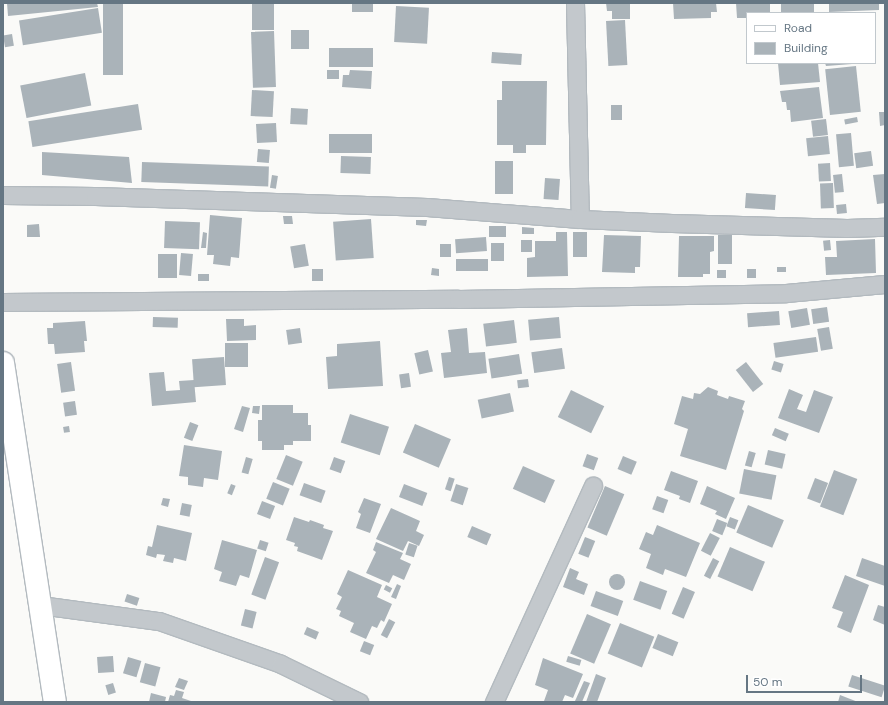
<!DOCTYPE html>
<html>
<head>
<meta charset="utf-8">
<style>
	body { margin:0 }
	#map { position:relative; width:888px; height:705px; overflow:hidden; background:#fafaf8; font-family:"DM Sans",sans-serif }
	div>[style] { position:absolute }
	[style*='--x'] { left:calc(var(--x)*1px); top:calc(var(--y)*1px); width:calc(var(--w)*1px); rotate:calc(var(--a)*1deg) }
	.building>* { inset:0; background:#aab3b9; transform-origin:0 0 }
	.round { border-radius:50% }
	.roads { filter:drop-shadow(1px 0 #b3babf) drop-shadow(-1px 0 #b3babf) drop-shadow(0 1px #b3babf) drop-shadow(0 -1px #b3babf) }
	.street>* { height:17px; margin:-8.5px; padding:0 8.5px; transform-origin:8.5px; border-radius:8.5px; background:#c3c8cc }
	.secondary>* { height:22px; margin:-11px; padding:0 11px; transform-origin:11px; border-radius:11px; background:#fff }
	span { translate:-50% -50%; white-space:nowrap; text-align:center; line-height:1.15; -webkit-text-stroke:4px #fff; paint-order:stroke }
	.frame { position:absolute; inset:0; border:4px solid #657683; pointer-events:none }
	.legend { position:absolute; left:746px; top:12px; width:130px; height:52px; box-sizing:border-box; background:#fff; border:1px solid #c1c8cd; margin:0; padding:5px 7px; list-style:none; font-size:12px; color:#657683 }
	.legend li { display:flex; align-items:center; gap:8px; height:20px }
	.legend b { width:20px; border:1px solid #c1c8cd }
	.scale { position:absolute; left:746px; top:675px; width:116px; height:18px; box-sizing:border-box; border:2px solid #657683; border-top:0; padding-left:5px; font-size:12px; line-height:14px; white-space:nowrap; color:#657683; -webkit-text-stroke:3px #fff; paint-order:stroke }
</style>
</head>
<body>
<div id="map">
	<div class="building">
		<i style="clip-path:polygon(7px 3px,97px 3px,98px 7px,8px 16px)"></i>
		<i style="left:103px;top:3px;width:20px;height:72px"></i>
		<i style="left:252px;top:3px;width:22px;height:27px"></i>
		<i style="left:352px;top:3px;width:21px;height:9px"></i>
		<i style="clip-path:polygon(606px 3px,630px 3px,630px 19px,612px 19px,612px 11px,607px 11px)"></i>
		<i style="clip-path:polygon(673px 3px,716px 3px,717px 12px,711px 12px,711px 18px,674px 19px)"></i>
		<i style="clip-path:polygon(736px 3px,770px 3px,770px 13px,747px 13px,747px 18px,737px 18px)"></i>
		<i style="left:781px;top:3px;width:33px;height:10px"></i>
		<i style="clip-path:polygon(829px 3px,879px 3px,879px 10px,829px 12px)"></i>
		<i style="left:396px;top:6px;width:33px;height:36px;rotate:3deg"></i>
		<i style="left:98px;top:8px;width:25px;height:80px;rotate:81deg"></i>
		<i style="left:625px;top:20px;width:45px;height:19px;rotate:87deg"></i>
		<i style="left:291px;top:30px;width:18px;height:19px"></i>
		<i style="left:274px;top:31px;width:56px;height:23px;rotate:88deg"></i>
		<i style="left:12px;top:34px;width:12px;height:9px;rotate:81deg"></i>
		<i style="left:329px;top:48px;width:44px;height:19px"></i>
		<i style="left:492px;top:52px;width:30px;height:11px;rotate:4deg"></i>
		<i style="clip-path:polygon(778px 63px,818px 63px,820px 82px,780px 85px)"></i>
		<i style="clip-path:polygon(825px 63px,852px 63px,852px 64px,826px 66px)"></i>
		<i style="left:856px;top:66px;width:46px;height:31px;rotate:84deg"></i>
		<i style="left:327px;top:70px;width:12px;height:9px"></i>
		<i style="clip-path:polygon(350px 70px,372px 71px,371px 89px,342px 87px,343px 75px,349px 75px)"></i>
		<i style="left:85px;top:73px;width:33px;height:66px;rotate:79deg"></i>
		<i style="clip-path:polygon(502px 81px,547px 81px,546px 145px,526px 145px,526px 153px,513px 153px,513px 145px,497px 145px,497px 100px,502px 100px)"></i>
		<i style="clip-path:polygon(819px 87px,823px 118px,791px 122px,790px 110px,787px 110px,786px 102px,782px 102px,780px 91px)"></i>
		<i style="left:252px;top:90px;width:22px;height:26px;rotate:3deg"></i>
		<i style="left:138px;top:104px;width:26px;height:111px;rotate:81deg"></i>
		<i style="left:611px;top:105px;width:11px;height:15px"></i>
		<i style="left:291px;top:108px;width:17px;height:16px;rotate:3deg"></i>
		<i style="clip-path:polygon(879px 112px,885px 112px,885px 125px,880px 126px)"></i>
		<i style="left:857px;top:117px;width:5px;height:13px;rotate:79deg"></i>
		<i style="left:826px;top:119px;width:16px;height:15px;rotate:83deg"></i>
		<i style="left:276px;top:123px;width:19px;height:20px;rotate:87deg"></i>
		<i style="left:851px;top:133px;width:33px;height:15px;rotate:85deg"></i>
		<i style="left:329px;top:134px;width:43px;height:19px"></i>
		<i style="left:828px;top:136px;width:18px;height:22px;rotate:84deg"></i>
		<i style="left:258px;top:149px;width:12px;height:13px;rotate:5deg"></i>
		<i style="left:871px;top:151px;width:15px;height:17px;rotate:82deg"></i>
		<i style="clip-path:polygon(42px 152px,129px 157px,132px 183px,42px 175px)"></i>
		<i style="left:341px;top:156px;width:30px;height:17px;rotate:2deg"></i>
		<i style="left:495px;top:161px;width:18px;height:33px"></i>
		<i style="left:142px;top:162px;width:127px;height:20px;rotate:2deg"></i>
		<i style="left:830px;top:163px;width:18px;height:12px;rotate:87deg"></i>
		<i style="left:842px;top:174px;width:18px;height:9px;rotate:84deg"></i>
		<i style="clip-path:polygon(885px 174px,885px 203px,877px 204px,873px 175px)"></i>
		<i style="left:272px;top:175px;width:6px;height:13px;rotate:9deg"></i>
		<i style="left:545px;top:178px;width:15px;height:21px;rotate:4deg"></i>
		<i style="left:833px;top:183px;width:25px;height:13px;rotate:88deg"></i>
		<i style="left:746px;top:193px;width:30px;height:15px;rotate:4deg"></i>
		<i style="left:846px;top:204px;width:9px;height:10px;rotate:84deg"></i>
		<i style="clip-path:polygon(210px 215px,242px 218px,239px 258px,231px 257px,230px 266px,213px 264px,214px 255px,207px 255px)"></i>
		<i style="clip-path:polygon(283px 216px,292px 216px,293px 224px,284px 224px)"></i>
		<i style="left:371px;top:219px;width:39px;height:38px;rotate:86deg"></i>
		<i style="clip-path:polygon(416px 220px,427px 220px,426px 226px,416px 225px)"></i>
		<i style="left:165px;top:221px;width:35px;height:27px;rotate:2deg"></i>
		<i style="clip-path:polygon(39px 224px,40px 237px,27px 237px,27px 225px)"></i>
		<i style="left:489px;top:226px;width:17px;height:11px"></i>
		<i style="clip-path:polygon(522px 227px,534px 228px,534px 234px,522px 234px)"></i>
		<i style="clip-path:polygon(203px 232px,207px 233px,206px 248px,201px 248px)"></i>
		<i style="clip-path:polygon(556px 232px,567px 232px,568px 276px,527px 277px,527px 258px,535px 257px,535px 241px,556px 241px)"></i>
		<i style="left:573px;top:232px;width:14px;height:25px"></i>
		<i style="clip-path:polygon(604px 235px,641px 236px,640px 267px,635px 267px,635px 273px,602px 272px)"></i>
		<i style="left:718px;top:235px;width:14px;height:29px"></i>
		<i style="clip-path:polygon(679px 236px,714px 236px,714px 251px,710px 252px,710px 274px,703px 274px,703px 277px,678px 277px)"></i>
		<i style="left:486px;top:237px;width:14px;height:31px;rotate:86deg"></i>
		<i style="clip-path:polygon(875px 239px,876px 273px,826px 275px,825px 257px,837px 257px,836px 241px)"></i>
		<i style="left:521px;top:240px;width:11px;height:12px"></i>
		<i style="left:830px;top:240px;width:10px;height:7px;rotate:84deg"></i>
		<i style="left:491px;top:243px;width:13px;height:18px"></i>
		<i style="left:305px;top:244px;width:22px;height:15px;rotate:80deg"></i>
		<i style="left:440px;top:244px;width:11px;height:13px"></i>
		<i style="left:181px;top:253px;width:12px;height:22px;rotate:5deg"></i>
		<i style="left:158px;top:254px;width:19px;height:24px"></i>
		<i style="left:488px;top:259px;width:12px;height:32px;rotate:90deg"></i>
		<i style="left:777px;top:267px;width:9px;height:5px"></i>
		<i style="clip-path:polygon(432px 268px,439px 269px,439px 276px,431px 275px)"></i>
		<i style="left:312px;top:269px;width:11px;height:12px"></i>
		<i style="left:747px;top:269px;width:9px;height:9px"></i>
		<i style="left:717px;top:270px;width:9px;height:8px"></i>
		<i style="left:198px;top:274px;width:11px;height:7px"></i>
		<i style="left:827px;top:307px;width:15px;height:16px;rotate:82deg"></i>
		<i style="left:807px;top:308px;width:17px;height:19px;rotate:80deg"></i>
		<i style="left:779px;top:311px;width:14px;height:32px;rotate:86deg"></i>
		<i style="left:153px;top:317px;width:25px;height:10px;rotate:2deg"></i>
		<i style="left:559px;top:317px;width:21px;height:31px;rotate:85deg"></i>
		<i style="clip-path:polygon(226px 319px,244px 319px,244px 326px,256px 325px,256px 340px,227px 341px)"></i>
		<i style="left:514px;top:320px;width:23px;height:31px;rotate:83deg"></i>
		<i style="clip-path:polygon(85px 321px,87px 341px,84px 341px,85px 352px,55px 354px,54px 344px,48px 344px,47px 328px,53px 328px,53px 323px)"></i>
		<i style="left:829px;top:327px;width:22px;height:12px;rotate:80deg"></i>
		<i style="left:300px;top:328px;width:15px;height:14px;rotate:82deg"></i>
		<i style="clip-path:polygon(467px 328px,469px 353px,485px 352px,487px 373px,444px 378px,441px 353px,451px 352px,448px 330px)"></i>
		<i style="left:816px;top:337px;width:15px;height:43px;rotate:82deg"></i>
		<i style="clip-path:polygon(380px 341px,383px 386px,328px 389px,326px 357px,337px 356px,337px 344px)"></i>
		<i style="left:225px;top:343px;width:23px;height:24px"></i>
		<i style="left:562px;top:348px;width:21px;height:31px;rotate:82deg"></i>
		<i style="left:428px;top:350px;width:22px;height:14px;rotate:77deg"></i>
		<i style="left:519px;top:354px;width:20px;height:31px;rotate:81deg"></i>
		<i style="left:224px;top:357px;width:28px;height:32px;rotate:86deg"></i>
		<i style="left:774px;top:361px;width:10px;height:9px;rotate:17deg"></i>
		<i style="left:71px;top:362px;width:29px;height:14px;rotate:82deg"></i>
		<i style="left:746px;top:362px;width:28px;height:13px;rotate:52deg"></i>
		<i style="clip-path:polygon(164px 372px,166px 391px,180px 390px,179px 381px,194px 380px,196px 402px,152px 406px,149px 373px)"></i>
		<i style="left:409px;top:373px;width:14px;height:10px;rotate:82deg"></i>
		<i style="left:528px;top:379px;width:8px;height:11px;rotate:83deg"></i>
		<i style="clip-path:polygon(708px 387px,718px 391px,717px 395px,728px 399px,729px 396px,745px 401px,742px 409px,744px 411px,726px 470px,680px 456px,688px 429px,674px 424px,682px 396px,693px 399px,694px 393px,700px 394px)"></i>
		<i style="clip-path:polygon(789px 389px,803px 395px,797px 409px,806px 412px,814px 390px,833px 397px,819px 433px,778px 418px)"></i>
		<i style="left:571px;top:390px;width:37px;height:30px;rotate:26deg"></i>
		<i style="left:510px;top:393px;width:19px;height:33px;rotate:78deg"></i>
		<i style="left:75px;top:401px;width:14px;height:12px;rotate:82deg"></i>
		<i style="clip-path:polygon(262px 405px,293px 405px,293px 413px,308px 413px,308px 425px,311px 425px,311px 441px,293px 441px,293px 445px,284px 445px,284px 450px,262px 450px,262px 441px,258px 441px,258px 420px,262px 420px)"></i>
		<i style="clip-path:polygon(242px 406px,250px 408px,243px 432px,234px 429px)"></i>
		<i style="clip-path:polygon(253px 406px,260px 406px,259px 414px,252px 413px)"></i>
		<i style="left:350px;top:414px;width:41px;height:30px;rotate:18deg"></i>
		<i style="left:190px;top:422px;width:9px;height:17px;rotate:21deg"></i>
		<i style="left:415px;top:424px;width:39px;height:31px;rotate:23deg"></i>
		<i style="left:69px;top:426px;width:6px;height:6px;rotate:81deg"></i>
		<i style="left:775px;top:428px;width:15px;height:8px;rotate:23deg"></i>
		<i style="clip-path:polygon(184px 445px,222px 451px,218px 480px,204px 478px,203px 487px,188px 485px,188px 477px,179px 476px)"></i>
		<i style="left:768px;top:450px;width:18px;height:15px;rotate:13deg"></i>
		<i style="left:749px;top:451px;width:7px;height:15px;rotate:16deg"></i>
		<i style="left:587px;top:454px;width:12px;height:13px;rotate:20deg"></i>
		<i style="left:286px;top:455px;width:18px;height:26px;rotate:22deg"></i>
		<i style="left:623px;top:456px;width:15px;height:14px;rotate:23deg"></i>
		<i style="left:246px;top:457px;width:7px;height:16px;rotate:16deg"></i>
		<i style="left:334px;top:457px;width:12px;height:13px;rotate:20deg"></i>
		<i style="left:523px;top:466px;width:35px;height:25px;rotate:24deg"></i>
		<i style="left:744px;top:469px;width:33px;height:25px;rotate:11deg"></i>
		<i style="left:834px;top:470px;width:25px;height:39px;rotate:21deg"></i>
		<i style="clip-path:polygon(671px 471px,698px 481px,690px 503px,679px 499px,680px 496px,664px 490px)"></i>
		<i style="left:449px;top:477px;width:6px;height:13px;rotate:18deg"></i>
		<i style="left:815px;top:478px;width:14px;height:22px;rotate:21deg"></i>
		<i style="left:273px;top:482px;width:18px;height:18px;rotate:22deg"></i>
		<i style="left:304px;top:483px;width:23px;height:13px;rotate:20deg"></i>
		<i style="left:231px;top:484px;width:5px;height:10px;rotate:22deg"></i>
		<i style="left:404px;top:484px;width:25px;height:14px;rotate:21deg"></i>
		<i style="left:456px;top:484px;width:13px;height:18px;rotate:18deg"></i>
		<i style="left:605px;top:486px;width:21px;height:45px;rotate:23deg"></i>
		<i style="clip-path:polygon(707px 486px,735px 498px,726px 519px,715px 514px,717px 511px,700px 504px)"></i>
		<i style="left:657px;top:496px;width:12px;height:14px;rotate:20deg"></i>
		<i style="clip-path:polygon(163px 498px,170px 499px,168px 507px,161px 505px)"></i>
		<i style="clip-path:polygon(364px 498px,381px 504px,370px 533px,356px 528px,361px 514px,358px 512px)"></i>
		<i style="left:262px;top:501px;width:14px;height:14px;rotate:21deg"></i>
		<i style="left:182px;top:503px;width:10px;height:12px;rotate:11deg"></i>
		<i style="left:748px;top:505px;width:39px;height:30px;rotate:23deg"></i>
		<i style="clip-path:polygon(391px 508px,420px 521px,416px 531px,424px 535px,419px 546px,408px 541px,403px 551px,376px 539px)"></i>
		<i style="clip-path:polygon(294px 517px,309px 522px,310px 520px,324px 525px,323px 528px,333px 531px,322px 560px,297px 551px,298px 547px,294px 546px,295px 543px,286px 540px)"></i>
		<i style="left:730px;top:517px;width:9px;height:10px;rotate:21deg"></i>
		<i style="left:717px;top:519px;width:11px;height:13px;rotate:22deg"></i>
		<i style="clip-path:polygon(157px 525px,192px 533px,186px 561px,174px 558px,173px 563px,163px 561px,165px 555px,157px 554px,156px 558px,146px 555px,148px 546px,152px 547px)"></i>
		<i style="clip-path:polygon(657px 525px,700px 543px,686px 577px,665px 569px,663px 575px,646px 568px,651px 554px,639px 549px,646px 532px,653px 535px)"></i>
		<i style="left:472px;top:526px;width:21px;height:12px;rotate:23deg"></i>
		<i style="left:710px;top:533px;width:11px;height:20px;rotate:27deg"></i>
		<i style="left:585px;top:537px;width:11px;height:18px;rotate:22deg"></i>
		<i style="clip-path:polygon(222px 540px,257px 550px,249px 578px,240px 575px,236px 586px,219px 581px,222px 572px,214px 569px)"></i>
		<i style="left:260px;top:540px;width:9px;height:9px;rotate:18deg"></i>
		<i style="clip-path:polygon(376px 542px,403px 553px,400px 559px,411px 564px,404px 580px,393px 575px,389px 583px,366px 573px,376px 552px,373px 550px)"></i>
		<i style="left:409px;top:543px;width:9px;height:12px;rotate:18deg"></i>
		<i style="left:730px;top:547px;width:38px;height:32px;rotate:23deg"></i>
		<i style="left:265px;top:557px;width:15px;height:40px;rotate:20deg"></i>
		<i style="left:713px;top:558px;width:7px;height:20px;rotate:27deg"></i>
		<i style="clip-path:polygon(862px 558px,885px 566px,885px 586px,856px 576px)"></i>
		<i style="clip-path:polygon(570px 568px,579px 572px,576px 579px,588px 584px,584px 595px,563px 587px)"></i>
		<i style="clip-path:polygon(348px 570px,382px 585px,377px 597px,392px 604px,384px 622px,381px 620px,377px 628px,372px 626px,366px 639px,350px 632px,354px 623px,339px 616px,341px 611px,336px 609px,342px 597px,337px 594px)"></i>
		<i class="round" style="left:609px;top:574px;width:16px;height:16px"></i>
		<i style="clip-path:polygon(845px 575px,869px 585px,851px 633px,837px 627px,843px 612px,832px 608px)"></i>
		<i style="left:640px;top:581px;width:29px;height:20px;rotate:20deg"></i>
		<i style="clip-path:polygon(397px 584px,401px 586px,396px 599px,391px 597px)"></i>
		<i style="left:386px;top:585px;width:7px;height:5px;rotate:27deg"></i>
		<i style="left:683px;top:587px;width:13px;height:29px;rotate:23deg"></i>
		<i style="left:596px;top:591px;width:29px;height:16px;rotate:20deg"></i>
		<i style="left:127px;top:594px;width:13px;height:8px;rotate:18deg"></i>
		<i style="clip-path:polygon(878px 605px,885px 607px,885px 625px,873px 620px)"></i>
		<i style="left:245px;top:609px;width:12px;height:17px;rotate:14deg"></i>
		<i style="left:587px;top:614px;width:26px;height:43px;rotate:23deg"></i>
		<i style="left:389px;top:619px;width:7px;height:18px;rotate:27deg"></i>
		<i style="left:620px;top:623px;width:37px;height:33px;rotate:22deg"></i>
		<i style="left:307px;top:627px;width:13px;height:8px;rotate:23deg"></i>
		<i style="left:658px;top:634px;width:22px;height:15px;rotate:22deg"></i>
		<i style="left:364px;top:641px;width:11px;height:11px;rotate:22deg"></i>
		<i style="left:113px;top:656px;width:16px;height:16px;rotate:86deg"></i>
		<i style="left:568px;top:656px;width:14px;height:6px;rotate:17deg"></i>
		<i style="left:128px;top:657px;width:14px;height:17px;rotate:17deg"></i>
		<i style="clip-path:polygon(543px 658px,583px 674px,573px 698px,565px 695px,562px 702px,544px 701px,548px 690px,535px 685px)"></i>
		<i style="left:145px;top:663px;width:16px;height:20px;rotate:15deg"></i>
		<i style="clip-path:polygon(596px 674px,606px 678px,597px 702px,586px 702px)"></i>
		<i style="left:852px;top:675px;width:35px;height:12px;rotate:18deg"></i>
		<i style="clip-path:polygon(179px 678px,188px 681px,184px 690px,175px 687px)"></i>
		<i style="clip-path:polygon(584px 681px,590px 683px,582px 702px,578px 702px,575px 701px)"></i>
		<i style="left:113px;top:683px;width:10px;height:8px;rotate:73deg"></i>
		<i style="clip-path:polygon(176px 690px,184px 692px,182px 698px,194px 702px,168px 702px,170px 695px,174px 696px)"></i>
		<i style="clip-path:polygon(151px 693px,166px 697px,165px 702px,149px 702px)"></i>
		<i style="clip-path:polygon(840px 695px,858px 702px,838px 702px)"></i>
	</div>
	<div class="roads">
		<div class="street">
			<i style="--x:575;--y:3;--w:216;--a:88.7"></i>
			<i style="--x:3;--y:195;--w:92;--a:0.6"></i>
			<i style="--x:95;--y:196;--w:332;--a:1.9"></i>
			<i style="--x:427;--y:207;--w:153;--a:4.5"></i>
			<i style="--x:580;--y:219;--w:92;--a:2.5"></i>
			<i style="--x:672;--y:223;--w:175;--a:1.6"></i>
			<i style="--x:847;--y:228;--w:38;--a:-2"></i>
			<i style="--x:3;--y:302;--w:455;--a:-0.4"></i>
			<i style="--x:458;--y:299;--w:328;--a:-1"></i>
			<i style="--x:786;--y:293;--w:99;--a:-5.2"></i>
			<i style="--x:40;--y:605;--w:120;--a:7.7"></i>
			<i style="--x:159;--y:621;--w:129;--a:19.4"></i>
			<i style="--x:281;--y:664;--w:87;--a:26"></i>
			<i style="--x:494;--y:702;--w:238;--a:-65.4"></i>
		</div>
		<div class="secondary">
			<i style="--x:3;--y:363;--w:343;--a:81.3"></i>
		</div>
	</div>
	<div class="frame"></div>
	<ul class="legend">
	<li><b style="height:5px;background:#fff"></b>Road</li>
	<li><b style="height:11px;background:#aab3b9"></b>Building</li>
	</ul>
	<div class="scale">50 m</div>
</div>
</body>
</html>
